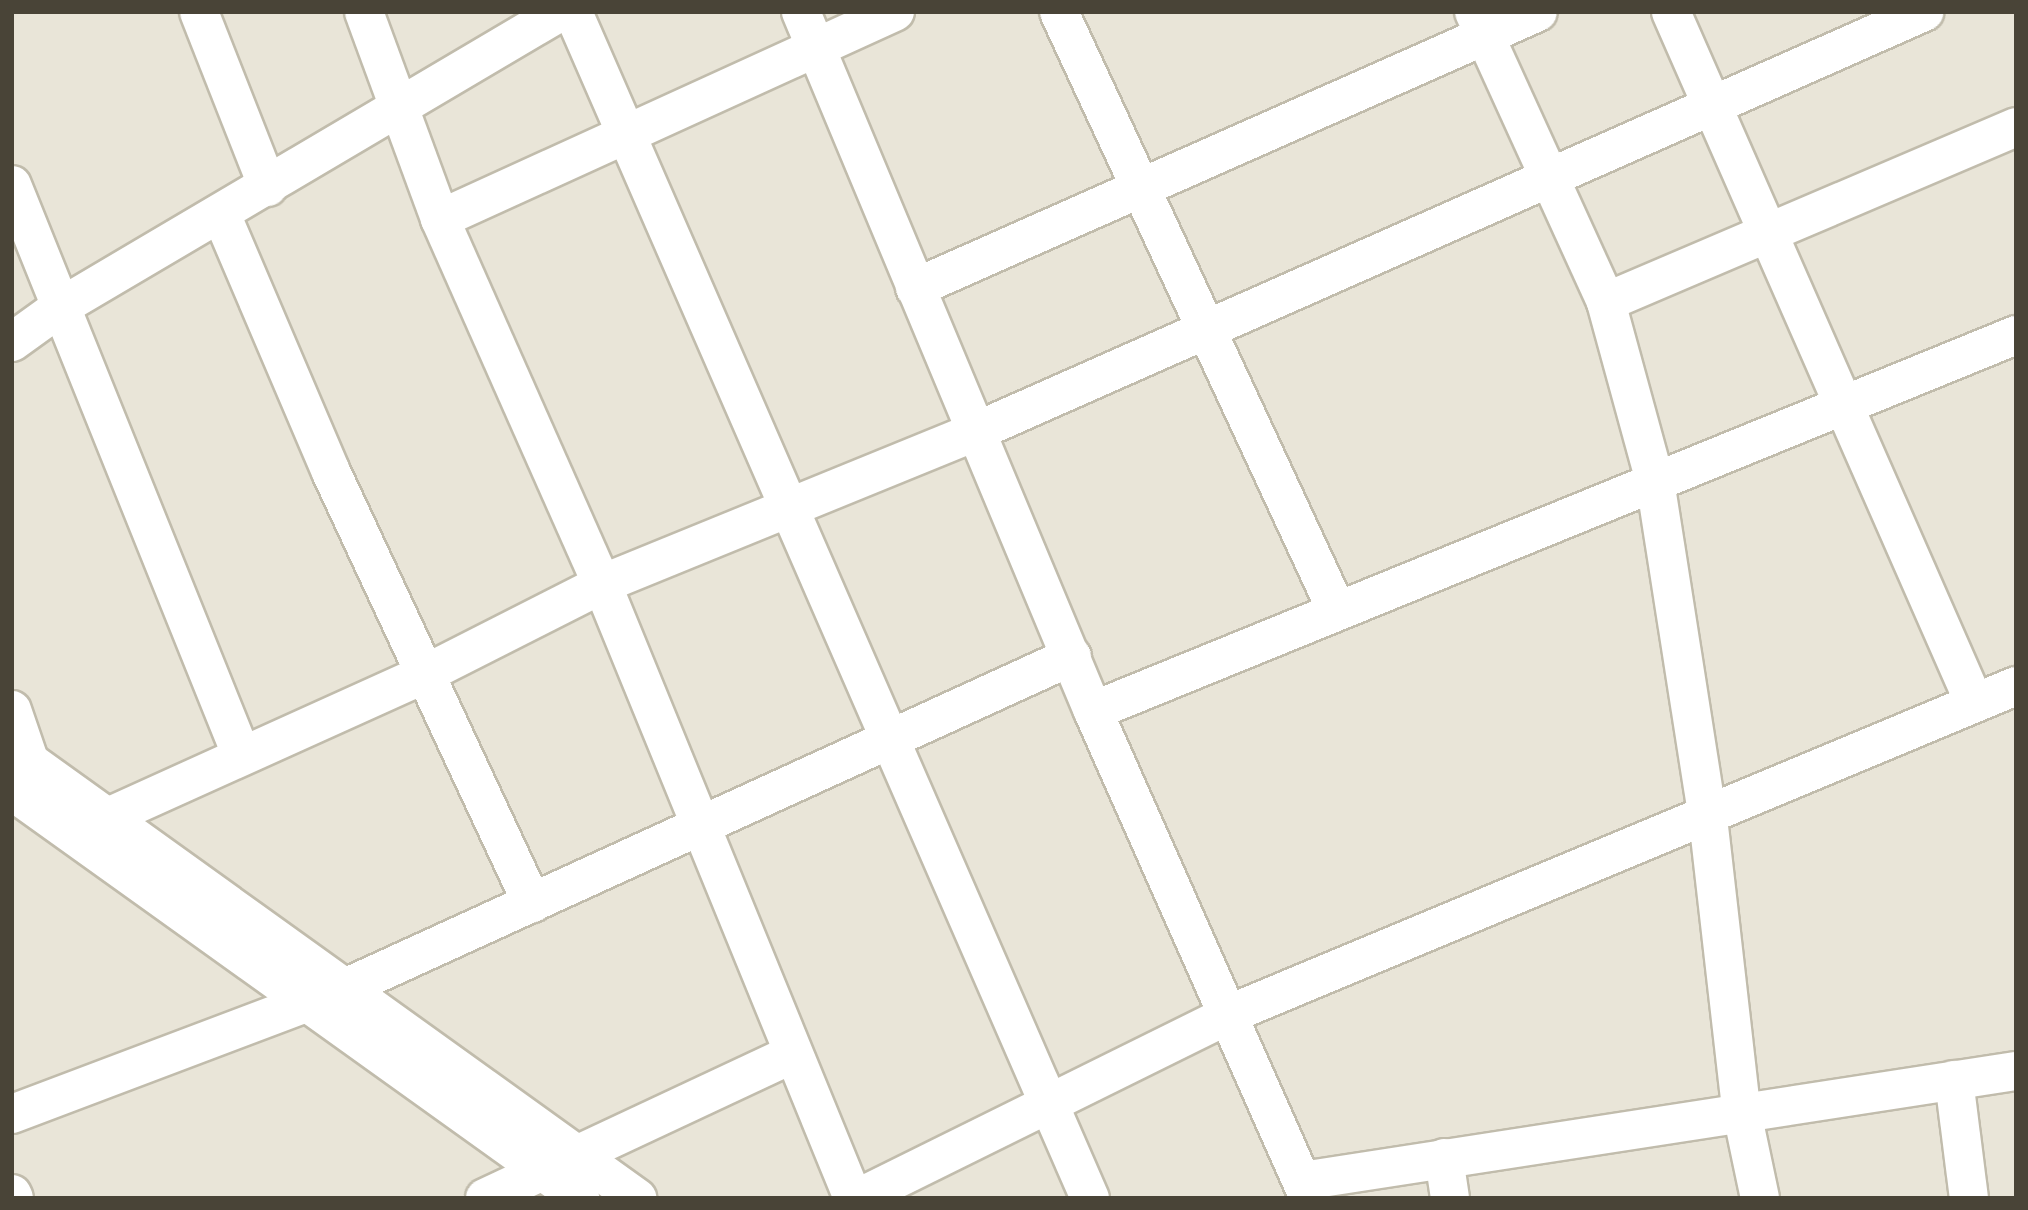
<!DOCTYPE html>
<html>
<head>
<meta charset="utf-8">
<style>
	body { margin:0 }
	#map { position:relative; width:2028px; height:1210px; overflow:hidden; background:#f5f3ea; font-family:Quicksand,sans-serif }
	div>[style] { position:absolute }
	[style*='--x'] { left:calc(var(--x)*1px); top:calc(var(--y)*1px); width:calc(var(--w)*1px); rotate:calc(var(--a)*1deg) }
	.residential>* { inset:0; background:#e9e5d8; transform-origin:0 0 }
	.roads { filter:drop-shadow(2px 0 #c1bcac) drop-shadow(-2px 0 #c1bcac) drop-shadow(0 2px #c1bcac) drop-shadow(0 -2px #c1bcac) }
	.minor>* { height:38px; margin:-19px; padding:0 19px; transform-origin:19px; border-radius:19px; background:#fff }
	span { translate:-50% -50%; white-space:nowrap; text-align:center; line-height:1.15; -webkit-text-stroke:7px #fff; paint-order:stroke }
	.frame { position:absolute; inset:0; border:14px solid #494437; pointer-events:none }
</style>
</head>
<body>
<div id="map">
	<div class="residential">
		<i style="left:12px;top:12px;width:2004px;height:1186px"></i>
	</div>
	<div class="roads">
		<div class="minor">
			<i style="--x:199;--y:12;--w:188;--a:68.5"></i>
			<i style="--x:364;--y:12;--w:221;--a:69.8"></i>
			<i style="--x:440;--y:219;--w:399;--a:66.1"></i>
			<i style="--x:602;--y:584;--w:663;--a:67.77"></i>
			<i style="--x:573;--y:12;--w:1294;--a:66.45"></i>
			<i style="--x:801;--y:12;--w:758;--a:67.33"></i>
			<i style="--x:1093;--y:711;--w:533;--a:66.08"></i>
			<i style="--x:1059;--y:12;--w:660;--a:65.1"></i>
			<i style="--x:1474;--y:12;--w:319;--a:65.5"></i>
			<i style="--x:1606;--y:302;--w:186;--a:74.7"></i>
			<i style="--x:1655;--y:481;--w:341;--a:81.1"></i>
			<i style="--x:1708;--y:818;--w:292;--a:83.5"></i>
			<i style="--x:1741;--y:1108;--w:92;--a:78.1"></i>
			<i style="--x:1671;--y:12;--w:754;--a:66.29"></i>
			<i style="--x:12;--y:185;--w:613;--a:68.08"></i>
			<i style="--x:221;--y:214;--w:280;--a:66.9"></i>
			<i style="--x:331;--y:472;--w:476;--a:65"></i>
			<i style="--x:440;--y:219;--w:500;--a:-24.5"></i>
			<i style="--x:915;--y:288;--w:681;--a:-23.89"></i>
			<i style="--x:1606;--y:302;--w:446;--a:-23.1"></i>
			<i style="--x:12;--y:342;--w:62;--a:-35.8"></i>
			<i style="--x:62;--y:306;--w:578;--a:-30.56"></i>
			<i style="--x:12;--y:710;--w:53;--a:71.2"></i>
			<i style="--x:1093;--y:711;--w:997;--a:-22.16"></i>
			<i style="--x:12;--y:749;--w:770;--a:35.69"></i>
			<i style="--x:12;--y:791;--w:699;--a:35.62"></i>
			<i style="--x:108;--y:817;--w:346;--a:-24.3"></i>
			<i style="--x:423;--y:675;--w:201;--a:-26.9"></i>
			<i style="--x:602;--y:584;--w:405;--a:-22.2"></i>
			<i style="--x:977;--y:431;--w:1036;--a:-23.87"></i>
			<i style="--x:1954;--y:1080;--w:119;--a:82.8"></i>
			<i style="--x:12;--y:1114;--w:356;--a:-20.7"></i>
			<i style="--x:345;--y:988;--w:799;--a:-24.54"></i>
			<i style="--x:1444;--y:1158;--w:40;--a:81.5"></i>
			<i style="--x:1302;--y:1181;--w:722;--a:-8.76"></i>
			<i style="--x:12;--y:1194;--w:4;--a:63"></i>
			<i style="--x:485;--y:1198;--w:340;--a:-25.1"></i>
			<i style="--x:858;--y:1198;--w:417;--a:-26.3"></i>
			<i style="--x:1232;--y:1013;--w:849;--a:-22.64"></i>
		</div>
	</div>
	<div class="frame"></div>
</div>
</body>
</html>
